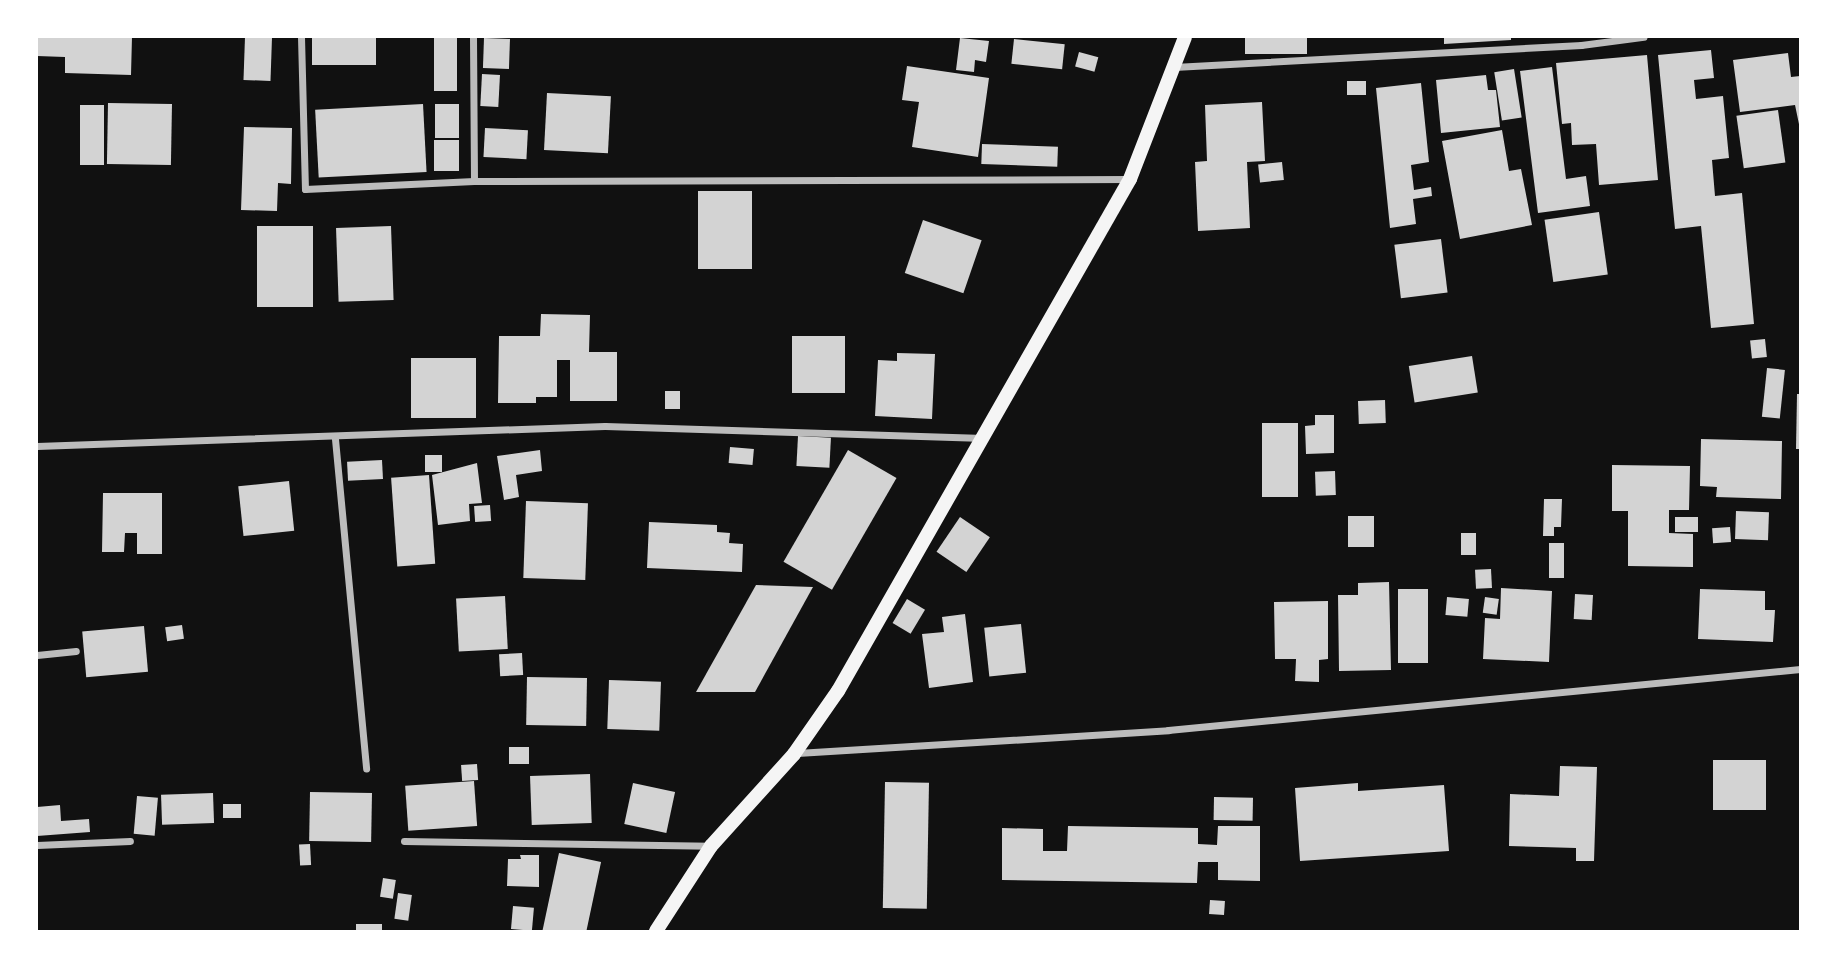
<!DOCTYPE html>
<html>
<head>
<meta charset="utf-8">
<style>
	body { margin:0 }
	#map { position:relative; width:1837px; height:968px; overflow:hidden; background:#111; font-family:"Open Sans",sans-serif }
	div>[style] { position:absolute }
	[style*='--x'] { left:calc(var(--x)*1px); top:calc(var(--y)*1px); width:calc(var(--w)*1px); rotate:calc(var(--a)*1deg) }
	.building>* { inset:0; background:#d3d3d3; transform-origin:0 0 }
	.minor>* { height:7px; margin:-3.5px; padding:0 3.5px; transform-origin:3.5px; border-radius:3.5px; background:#bcbcbc }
	.secondary>* { height:14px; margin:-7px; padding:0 7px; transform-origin:7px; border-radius:7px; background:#f5f5f5 }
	span { translate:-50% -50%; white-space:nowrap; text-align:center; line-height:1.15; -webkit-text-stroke:7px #fff; paint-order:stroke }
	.frame { position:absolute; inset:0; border:38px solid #fff; pointer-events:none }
</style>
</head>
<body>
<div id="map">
	<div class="building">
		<i style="clip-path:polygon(37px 37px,132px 37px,131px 75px,65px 73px,65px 57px,37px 56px)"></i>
		<i style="left:245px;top:37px;width:27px;height:43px;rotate:2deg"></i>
		<i style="left:312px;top:37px;width:64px;height:28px"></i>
		<i style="left:434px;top:37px;width:23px;height:54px"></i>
		<i style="left:1245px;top:37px;width:62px;height:17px"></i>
		<i style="clip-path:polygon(1444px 37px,1511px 37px,1511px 40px,1444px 44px)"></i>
		<i style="left:484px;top:38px;width:26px;height:30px;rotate:2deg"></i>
		<i style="clip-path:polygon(960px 38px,989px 41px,986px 62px,975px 60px,974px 72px,956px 70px)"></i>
		<i style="left:1014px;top:39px;width:51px;height:25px;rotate:6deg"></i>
		<i style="clip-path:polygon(1711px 50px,1714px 78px,1694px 80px,1696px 99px,1723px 96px,1729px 158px,1712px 160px,1715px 196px,1742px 193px,1754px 324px,1711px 328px,1701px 226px,1675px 229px,1658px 55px)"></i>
		<i style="left:1079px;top:52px;width:20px;height:15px;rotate:15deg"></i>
		<i style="clip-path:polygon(1788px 53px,1791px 77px,1800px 76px,1800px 129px,1795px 105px,1740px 112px,1733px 60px)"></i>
		<i style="clip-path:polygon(1647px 55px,1658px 180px,1599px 185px,1596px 144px,1572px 145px,1571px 123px,1562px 124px,1556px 63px)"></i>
		<i style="clip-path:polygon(907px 66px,989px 78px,978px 157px,912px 147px,919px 102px,902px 100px)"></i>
		<i style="clip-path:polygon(1552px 67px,1566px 179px,1586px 176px,1590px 206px,1538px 213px,1520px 71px)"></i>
		<i style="left:1514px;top:69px;width:49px;height:20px;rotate:81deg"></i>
		<i style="left:482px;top:74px;width:18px;height:32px;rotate:3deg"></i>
		<i style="clip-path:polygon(1486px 75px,1488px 90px,1496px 90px,1500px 127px,1441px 133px,1436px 80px)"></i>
		<i style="left:1347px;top:81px;width:19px;height:14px"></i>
		<i style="clip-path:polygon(1421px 83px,1429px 162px,1411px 165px,1414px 190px,1431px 187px,1432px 196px,1413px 199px,1416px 224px,1390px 228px,1376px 88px)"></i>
		<i style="left:547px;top:93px;width:64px;height:57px;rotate:3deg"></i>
		<i style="clip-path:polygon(1262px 102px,1265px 161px,1247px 162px,1250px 228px,1198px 231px,1195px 162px,1207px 161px,1205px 105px)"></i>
		<i style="left:108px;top:103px;width:64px;height:61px;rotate:1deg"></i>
		<i style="left:423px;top:104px;width:68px;height:108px;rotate:87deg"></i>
		<i style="left:435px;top:104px;width:24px;height:34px"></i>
		<i style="left:80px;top:105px;width:24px;height:60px"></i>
		<i style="left:1778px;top:110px;width:53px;height:42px;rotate:82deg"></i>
		<i style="clip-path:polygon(244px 127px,292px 128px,291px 184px,278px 183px,277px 211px,241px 210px)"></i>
		<i style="left:485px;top:128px;width:43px;height:29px;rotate:3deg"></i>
		<i style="clip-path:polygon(1502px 130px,1509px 171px,1521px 169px,1532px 225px,1460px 239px,1442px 141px)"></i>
		<i style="left:459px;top:140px;width:31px;height:25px;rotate:90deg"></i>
		<i style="left:982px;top:144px;width:76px;height:20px;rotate:2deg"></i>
		<i style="left:1282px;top:162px;width:18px;height:24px;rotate:84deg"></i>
		<i style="left:752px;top:191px;width:78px;height:54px;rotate:90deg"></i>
		<i style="left:1599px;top:212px;width:63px;height:55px;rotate:82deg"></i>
		<i style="left:923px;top:220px;width:62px;height:56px;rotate:19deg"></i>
		<i style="left:257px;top:226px;width:56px;height:81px"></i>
		<i style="left:391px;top:226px;width:74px;height:55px;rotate:88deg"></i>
		<i style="left:1441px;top:239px;width:54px;height:47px;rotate:83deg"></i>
		<i style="clip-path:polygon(541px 314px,590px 315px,589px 352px,617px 352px,617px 401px,570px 401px,570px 360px,557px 360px,557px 397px,536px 397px,536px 403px,498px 403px,499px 336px,540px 336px)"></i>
		<i style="left:792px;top:336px;width:53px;height:57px"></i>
		<i style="left:1765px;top:339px;width:18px;height:15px;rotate:84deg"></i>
		<i style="clip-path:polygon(897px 353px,935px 354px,932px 419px,875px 416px,878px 360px,897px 361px)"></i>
		<i style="left:1472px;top:356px;width:37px;height:64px;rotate:81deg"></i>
		<i style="left:411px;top:358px;width:65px;height:60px"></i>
		<i style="left:1767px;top:368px;width:18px;height:49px;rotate:6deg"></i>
		<i style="left:665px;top:391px;width:15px;height:18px"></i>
		<i style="clip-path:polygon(1797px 394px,1800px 394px,1800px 449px,1796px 449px)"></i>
		<i style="left:1385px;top:400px;width:23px;height:27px;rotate:88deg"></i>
		<i style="clip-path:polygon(1315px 415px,1334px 415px,1334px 453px,1306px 454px,1305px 426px,1315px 425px)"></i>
		<i style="left:1298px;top:423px;width:74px;height:36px;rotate:90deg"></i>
		<i style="left:798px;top:436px;width:33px;height:30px;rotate:3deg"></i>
		<i style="clip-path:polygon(1701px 439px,1782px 441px,1781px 499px,1716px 497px,1717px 487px,1700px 486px)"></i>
		<i style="left:730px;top:447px;width:24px;height:16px;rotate:5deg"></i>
		<i style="clip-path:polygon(540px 450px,542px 471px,516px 475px,519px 497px,504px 500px,497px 456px)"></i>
		<i style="left:848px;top:450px;width:56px;height:129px;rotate:30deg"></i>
		<i style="left:425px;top:455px;width:17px;height:17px"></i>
		<i style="left:382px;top:460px;width:19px;height:35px;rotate:87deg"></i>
		<i style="clip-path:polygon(477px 463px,482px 503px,469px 504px,470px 521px,438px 525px,432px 475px)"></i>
		<i style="clip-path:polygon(1612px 465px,1690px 466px,1689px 510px,1669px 510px,1669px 533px,1693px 534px,1693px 567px,1628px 566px,1628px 511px,1612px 511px)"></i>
		<i style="left:1335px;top:471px;width:24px;height:20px;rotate:88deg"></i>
		<i style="left:429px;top:475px;width:89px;height:38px;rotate:86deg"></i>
		<i style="left:289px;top:481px;width:50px;height:51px;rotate:84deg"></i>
		<i style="clip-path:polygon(103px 493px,162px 493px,162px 554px,137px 554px,137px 533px,125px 533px,124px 552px,102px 552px)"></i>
		<i style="clip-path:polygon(1544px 499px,1562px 499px,1561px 527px,1554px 527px,1554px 536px,1543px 536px)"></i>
		<i style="left:526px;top:501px;width:62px;height:77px;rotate:2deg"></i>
		<i style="left:490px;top:505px;width:16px;height:16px;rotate:86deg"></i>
		<i style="left:1736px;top:511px;width:33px;height:28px;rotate:2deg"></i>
		<i style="left:1374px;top:516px;width:31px;height:26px;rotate:90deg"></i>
		<i style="left:960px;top:517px;width:36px;height:42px;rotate:34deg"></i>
		<i style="left:1675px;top:517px;width:23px;height:15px"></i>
		<i style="clip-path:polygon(649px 522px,717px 525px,717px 532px,730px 533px,729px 543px,743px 544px,742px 572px,647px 568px)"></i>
		<i style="left:1730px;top:527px;width:15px;height:18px;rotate:86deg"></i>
		<i style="left:1461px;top:533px;width:15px;height:22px"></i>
		<i style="left:1549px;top:543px;width:15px;height:35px"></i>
		<i style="left:1491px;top:569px;width:19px;height:16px;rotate:87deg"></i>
		<i style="clip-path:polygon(1389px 582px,1391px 670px,1339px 671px,1338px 595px,1358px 595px,1358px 583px)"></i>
		<i style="clip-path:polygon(756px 585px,813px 587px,755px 692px,696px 692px)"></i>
		<i style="clip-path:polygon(1501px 588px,1552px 591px,1549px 662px,1483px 659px,1485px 618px,1500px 619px)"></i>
		<i style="left:1398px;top:589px;width:30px;height:74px"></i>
		<i style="clip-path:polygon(1700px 589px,1765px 591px,1765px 610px,1775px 610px,1773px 642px,1698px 639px)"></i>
		<i style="left:1575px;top:594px;width:18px;height:25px;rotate:3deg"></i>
		<i style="left:505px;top:596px;width:53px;height:49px;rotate:87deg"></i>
		<i style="left:1447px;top:597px;width:22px;height:18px;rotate:5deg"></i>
		<i style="left:1485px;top:597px;width:14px;height:16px;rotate:8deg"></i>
		<i style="left:907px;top:599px;width:21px;height:28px;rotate:31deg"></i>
		<i style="clip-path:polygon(1328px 601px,1328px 659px,1319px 660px,1319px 682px,1295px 681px,1296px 659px,1275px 659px,1274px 602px)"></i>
		<i style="clip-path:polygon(965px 614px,973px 682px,929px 688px,922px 634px,944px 632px,942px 617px)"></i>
		<i style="left:1021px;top:624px;width:49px;height:37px;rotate:84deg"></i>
		<i style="left:182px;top:625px;width:14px;height:17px;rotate:82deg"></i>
		<i style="left:144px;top:626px;width:46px;height:62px;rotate:85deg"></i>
		<i style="left:522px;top:653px;width:22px;height:23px;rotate:87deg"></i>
		<i style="left:527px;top:677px;width:60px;height:48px;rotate:1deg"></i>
		<i style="left:609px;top:680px;width:52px;height:49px;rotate:2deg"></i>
		<i style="left:509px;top:747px;width:20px;height:17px"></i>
		<i style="left:1766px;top:760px;width:50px;height:53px;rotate:90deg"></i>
		<i style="left:477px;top:764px;width:16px;height:16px;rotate:86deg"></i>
		<i style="clip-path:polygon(1560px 766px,1597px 767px,1594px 861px,1576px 861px,1576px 848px,1509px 846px,1510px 794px,1559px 796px)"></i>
		<i style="left:590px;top:774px;width:49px;height:60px;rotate:88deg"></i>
		<i style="left:474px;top:781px;width:45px;height:69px;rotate:86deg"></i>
		<i style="left:885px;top:782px;width:44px;height:126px;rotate:1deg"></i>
		<i style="left:633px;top:783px;width:43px;height:42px;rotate:12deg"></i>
		<i style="clip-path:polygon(1358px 783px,1358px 791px,1444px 785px,1449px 851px,1300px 861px,1295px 788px)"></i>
		<i style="left:310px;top:792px;width:62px;height:49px;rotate:1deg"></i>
		<i style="left:213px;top:793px;width:30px;height:52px;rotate:88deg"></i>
		<i style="left:137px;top:796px;width:21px;height:38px;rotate:5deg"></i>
		<i style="left:1214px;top:797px;width:39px;height:23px;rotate:1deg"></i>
		<i style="left:241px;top:804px;width:14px;height:18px;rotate:90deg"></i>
		<i style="clip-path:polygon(60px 805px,61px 821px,89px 819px,90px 832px,37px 836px,37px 807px)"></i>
		<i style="clip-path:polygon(1068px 826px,1198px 828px,1198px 844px,1217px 845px,1218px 826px,1260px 826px,1260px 881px,1218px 880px,1218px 862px,1198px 862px,1197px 883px,1002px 880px,1002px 828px,1043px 829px,1043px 851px,1067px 851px)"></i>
		<i style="left:310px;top:844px;width:21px;height:11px;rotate:87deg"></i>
		<i style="left:559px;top:853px;width:43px;height:80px;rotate:12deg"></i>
		<i style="clip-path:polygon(520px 855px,539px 855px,539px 887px,507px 886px,508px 859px,521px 859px)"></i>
		<i style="left:383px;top:878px;width:13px;height:19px;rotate:9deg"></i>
		<i style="left:398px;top:893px;width:14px;height:26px;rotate:8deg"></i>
		<i style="left:1210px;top:900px;width:15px;height:14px;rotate:4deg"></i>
		<i style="left:513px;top:906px;width:21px;height:23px;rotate:5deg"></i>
		<i style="left:356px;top:924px;width:26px;height:7px"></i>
	</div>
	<div class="minor">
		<i style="--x:301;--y:37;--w:152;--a:88.5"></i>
		<i style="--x:305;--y:189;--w:169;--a:-2.7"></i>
		<i style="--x:474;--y:181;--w:655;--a:-0.17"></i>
		<i style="--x:473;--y:37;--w:144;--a:89.6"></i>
		<i style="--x:1174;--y:67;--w:408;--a:-3.1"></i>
		<i style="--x:1581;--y:45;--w:63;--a:-7.4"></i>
		<i style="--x:335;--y:439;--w:331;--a:84.6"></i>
		<i style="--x:37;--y:446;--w:568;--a:-2.02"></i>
		<i style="--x:605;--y:426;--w:379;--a:1.8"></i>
		<i style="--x:37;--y:655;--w:39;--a:-6"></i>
		<i style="--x:797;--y:753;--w:372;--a:-3.5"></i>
		<i style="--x:1168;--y:730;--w:635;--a:-5.51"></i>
		<i style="--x:404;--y:841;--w:306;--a:0.9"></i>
		<i style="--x:37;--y:845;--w:93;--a:-2.5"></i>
	</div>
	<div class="secondary">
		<i style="--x:656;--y:931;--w:101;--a:-57.1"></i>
		<i style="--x:711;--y:846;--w:124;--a:-47.9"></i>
		<i style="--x:794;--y:754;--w:77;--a:-55.1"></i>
		<i style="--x:838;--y:691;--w:589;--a:-60.3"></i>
		<i style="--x:1130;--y:179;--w:152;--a:-68.8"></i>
	</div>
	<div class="frame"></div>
</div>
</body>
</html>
